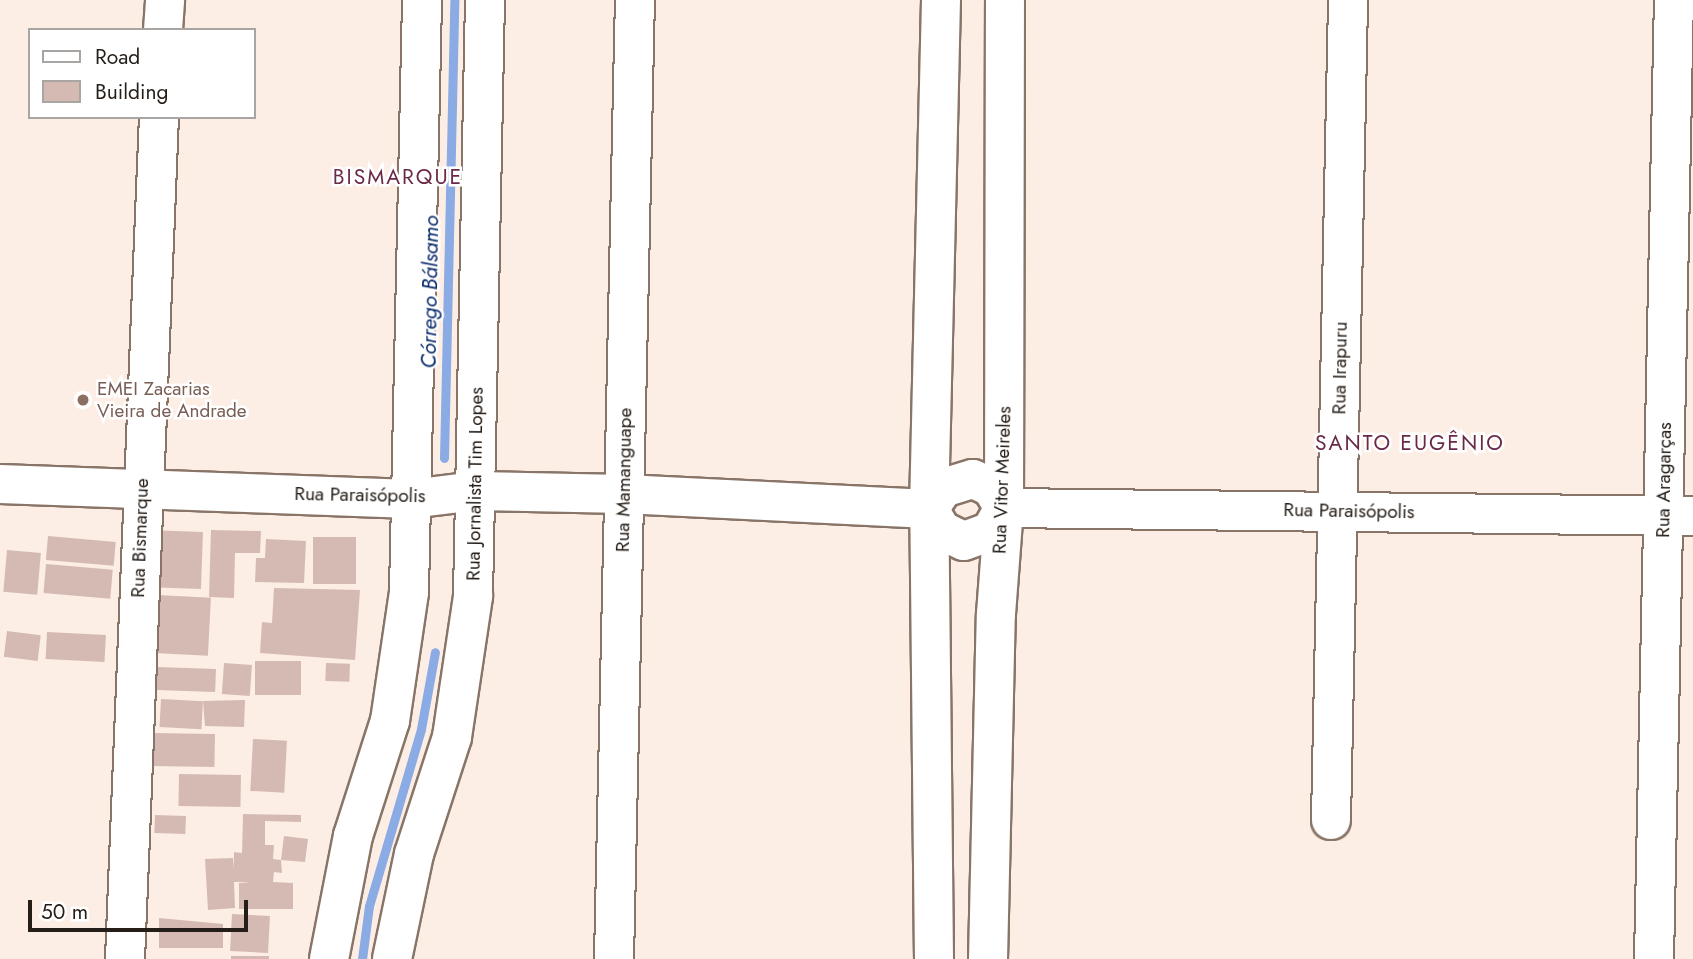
<!DOCTYPE html>
<html>
<head>
<meta charset="utf-8">
<style>
	body { margin:0 }
	#map { position:relative; width:1693px; height:959px; overflow:hidden; background:#fceee5; font-family:Jost,sans-serif }
	div>[style] { position:absolute }
	[style*='--x'] { left:calc(var(--x)*1px); top:calc(var(--y)*1px); width:calc(var(--w)*1px); rotate:calc(var(--a)*1deg) }
	.stream>* { height:9px; margin:-4.5px; padding:0 4.5px; transform-origin:4.5px; border-radius:4.5px; background:#8babe4 }
	.building>* { inset:0; background:#d4bab2; transform-origin:0 0 }
	.roads { filter:drop-shadow(2px 0 #897567) drop-shadow(-2px 0 #897567) drop-shadow(0 2px #897567) drop-shadow(0 -2px #897567) }
	.minor>* { height:38px; margin:-19px; padding:0 19px; transform-origin:19px; border-radius:19px; background:#fff }
	.dots>* { width:19px; height:19px; translate:-50% -50%; box-sizing:border-box; border:4px solid #fff; border-radius:50% }
	span { translate:-50% -50%; white-space:nowrap; text-align:center; line-height:1.15; -webkit-text-stroke:5px #fff; paint-order:stroke }
	.street-label { font-size:19px; color:#251d17 }
	.education-label { font-size:19px; color:#785e54 }
	.left { translate:0 -50%; text-align:left }
	.neighbourhood-label { font-size:21px; color:#6a2947; letter-spacing:2px }
	.water-label { font-size:21px; color:#07296a; font-style:italic }
	.legend { position:absolute; left:28px; top:28px; width:228px; height:91px; box-sizing:border-box; background:#fff; border:2px solid #a8a5a2; margin:0; padding:9px 12px; list-style:none; font-size:21px; color:#251d17 }
	.legend li { display:flex; align-items:center; gap:14px; height:35px }
	.legend b { width:35px; border:2px solid #a8a5a2 }
	.scale { position:absolute; left:28px; top:900px; width:220px; height:32px; box-sizing:border-box; border:4px solid #251d17; border-top:0; padding-left:9px; font-size:21px; line-height:24px; white-space:nowrap; color:#251d17; -webkit-text-stroke:5px #fff; paint-order:stroke }
</style>
</head>
<body>
<div id="map">
	<div class="stream">
		<i style="--x:444;--y:458;--w:458;--a:-88.7"></i>
		<i style="--x:362;--y:959;--w:53;--a:-82.5"></i>
		<i style="--x:369;--y:906;--w:184;--a:-73.6"></i>
		<i style="--x:421;--y:729;--w:78;--a:-79.7"></i>
	</div>
	<div class="building">
		<i style="left:147px;top:530px;width:56px;height:57px;rotate:2deg"></i>
		<i style="clip-path:polygon(211px 530px,261px 531px,260px 553px,235px 553px,234px 598px,209px 597px)"></i>
		<i style="left:48px;top:536px;width:68px;height:24px;rotate:5deg"></i>
		<i style="left:356px;top:537px;width:47px;height:43px;rotate:90deg"></i>
		<i style="clip-path:polygon(266px 539px,306px 541px,304px 583px,255px 582px,256px 558px,265px 558px)"></i>
		<i style="left:7px;top:550px;width:34px;height:42px;rotate:5deg"></i>
		<i style="left:46px;top:564px;width:67px;height:29px;rotate:5deg"></i>
		<i style="clip-path:polygon(274px 588px,360px 590px,355px 660px,260px 653px,262px 622px,272px 623px)"></i>
		<i style="left:157px;top:595px;width:54px;height:58px;rotate:3deg"></i>
		<i style="left:7px;top:631px;width:34px;height:26px;rotate:7deg"></i>
		<i style="left:47px;top:632px;width:59px;height:27px;rotate:3deg"></i>
		<i style="left:255px;top:661px;width:46px;height:34px"></i>
		<i style="left:224px;top:663px;width:28px;height:31px;rotate:4deg"></i>
		<i style="left:326px;top:663px;width:24px;height:18px;rotate:2deg"></i>
		<i style="left:157px;top:667px;width:59px;height:23px;rotate:2deg"></i>
		<i style="left:161px;top:699px;width:42px;height:28px;rotate:3deg"></i>
		<i style="clip-path:polygon(245px 700px,244px 727px,205px 726px,203px 701px)"></i>
		<i style="left:152px;top:733px;width:63px;height:33px;rotate:1deg"></i>
		<i style="left:253px;top:739px;width:34px;height:52px;rotate:3deg"></i>
		<i style="left:179px;top:774px;width:62px;height:32px;rotate:1deg"></i>
		<i style="clip-path:polygon(243px 814px,301px 815px,301px 822px,265px 821px,265px 845px,274px 845px,273px 859px,281px 860px,284px 836px,308px 839px,305px 862px,281px 860px,282px 873px,274px 872px,273px 882px,293px 883px,293px 909px,239px 909px,239px 883px,251px 882px,234px 882px,235px 908px,208px 910px,205px 859px,233px 858px,234px 869px,234px 852px,242px 853px)"></i>
		<i style="left:155px;top:815px;width:31px;height:18px;rotate:2deg"></i>
		<i style="left:232px;top:914px;width:38px;height:37px;rotate:3deg"></i>
		<i style="clip-path:polygon(159px 918px,223px 924px,223px 948px,159px 948px)"></i>
		<i style="left:231px;top:956px;width:38px;height:3px"></i>
	</div>
	<div class="roads">
		<div class="minor">
			<i style="--x:163;--y:30;--w:30;--a:-86"></i>
			<i style="--x:0;--y:484;--w:411;--a:2.1"></i>
			<i style="--x:411;--y:499;--w:64;--a:-7.1"></i>
			<i style="--x:475;--y:491;--w:149;--a:1.2"></i>
			<i style="--x:624;--y:494;--w:305;--a:2.8"></i>
			<i style="--x:1004;--y:508;--w:689;--a:0.67"></i>
			<i style="--x:929;--y:509;--w:24;--a:60"></i>
			<i style="--x:941;--y:530;--w:25;--a:26"></i>
			<i style="--x:964;--y:541;--w:29;--a:-20"></i>
			<i style="--x:991;--y:531;--w:26;--a:-61"></i>
			<i style="--x:929;--y:509;--w:25;--a:-56"></i>
			<i style="--x:943;--y:488;--w:31;--a:-17"></i>
			<i style="--x:973;--y:479;--w:20;--a:24"></i>
			<i style="--x:991;--y:487;--w:25;--a:58"></i>
			<i style="--x:1331;--y:820;--w:820;--a:-88.81"></i>
			<i style="--x:125;--y:959;--w:843;--a:-87.69"></i>
			<i style="--x:329;--y:959;--w:125;--a:-79"></i>
			<i style="--x:353;--y:836;--w:121;--a:-72.2"></i>
			<i style="--x:390;--y:721;--w:130;--a:-81.6"></i>
			<i style="--x:409;--y:592;--w:592;--a:-88.74"></i>
			<i style="--x:392;--y:959;--w:107;--a:-78.2"></i>
			<i style="--x:414;--y:854;--w:123;--a:-72"></i>
			<i style="--x:452;--y:737;--w:143;--a:-81.5"></i>
			<i style="--x:473;--y:596;--w:596;--a:-88.85"></i>
			<i style="--x:614;--y:959;--w:959;--a:-88.75"></i>
			<i style="--x:934;--y:959;--w:450;--a:-90.6"></i>
			<i style="--x:929;--y:509;--w:509;--a:-88.65"></i>
			<i style="--x:988;--y:959;--w:345;--a:-88.7"></i>
			<i style="--x:996;--y:614;--w:106;--a:-85.7"></i>
			<i style="--x:1004;--y:508;--w:508;--a:-89.89"></i>
			<i style="--x:1654;--y:959;--w:959;--a:-88.81"></i>
		</div>
	</div>
	<div class="dots">
		<i style="left:83px;top:400px;background:#8d6e63"></i>
	</div>
	<div class="street-label">
		<span style="left:1340px;top:368px;rotate:-89deg">Rua Irapuru</span>
		<span style="left:624px;top:480px;rotate:-89deg">Rua Mamanguape</span>
		<span style="left:1002px;top:480px;rotate:-88deg">Rua Vitor Meireles</span>
		<span style="left:1664px;top:480px;rotate:-89deg">Rua Aragarças</span>
		<span style="left:475px;top:484px;rotate:-89deg">Rua Jornalista Tim Lopes</span>
		<span style="left:360px;top:495px;rotate:1deg">Rua Paraisópolis</span>
		<span style="left:1349px;top:511px;rotate:1deg">Rua Paraisópolis</span>
		<span style="left:140px;top:538px;rotate:-88deg">Rua Bismarque</span>
	</div>
	<div class="education-label">
		<span class="left" style="left:97px;top:400px">EMEI Zacarias<br>Vieira de Andrade</span>
	</div>
	<div class="neighbourhood-label">
		<span style="left:398px;top:177px">BISMARQUE</span>
		<span style="left:1410px;top:443px">SANTO EUGÊNIO</span>
	</div>
	<div class="water-label">
		<span style="left:430px;top:292px;rotate:-89deg">Córrego Bálsamo</span>
	</div>
	<ul class="legend">
	<li><b style="height:9px;background:#fff"></b>Road</li>
	<li><b style="height:19px;background:#d4bab2"></b>Building</li>
	</ul>
	<div class="scale">50 m</div>
</div>
</body>
</html>
